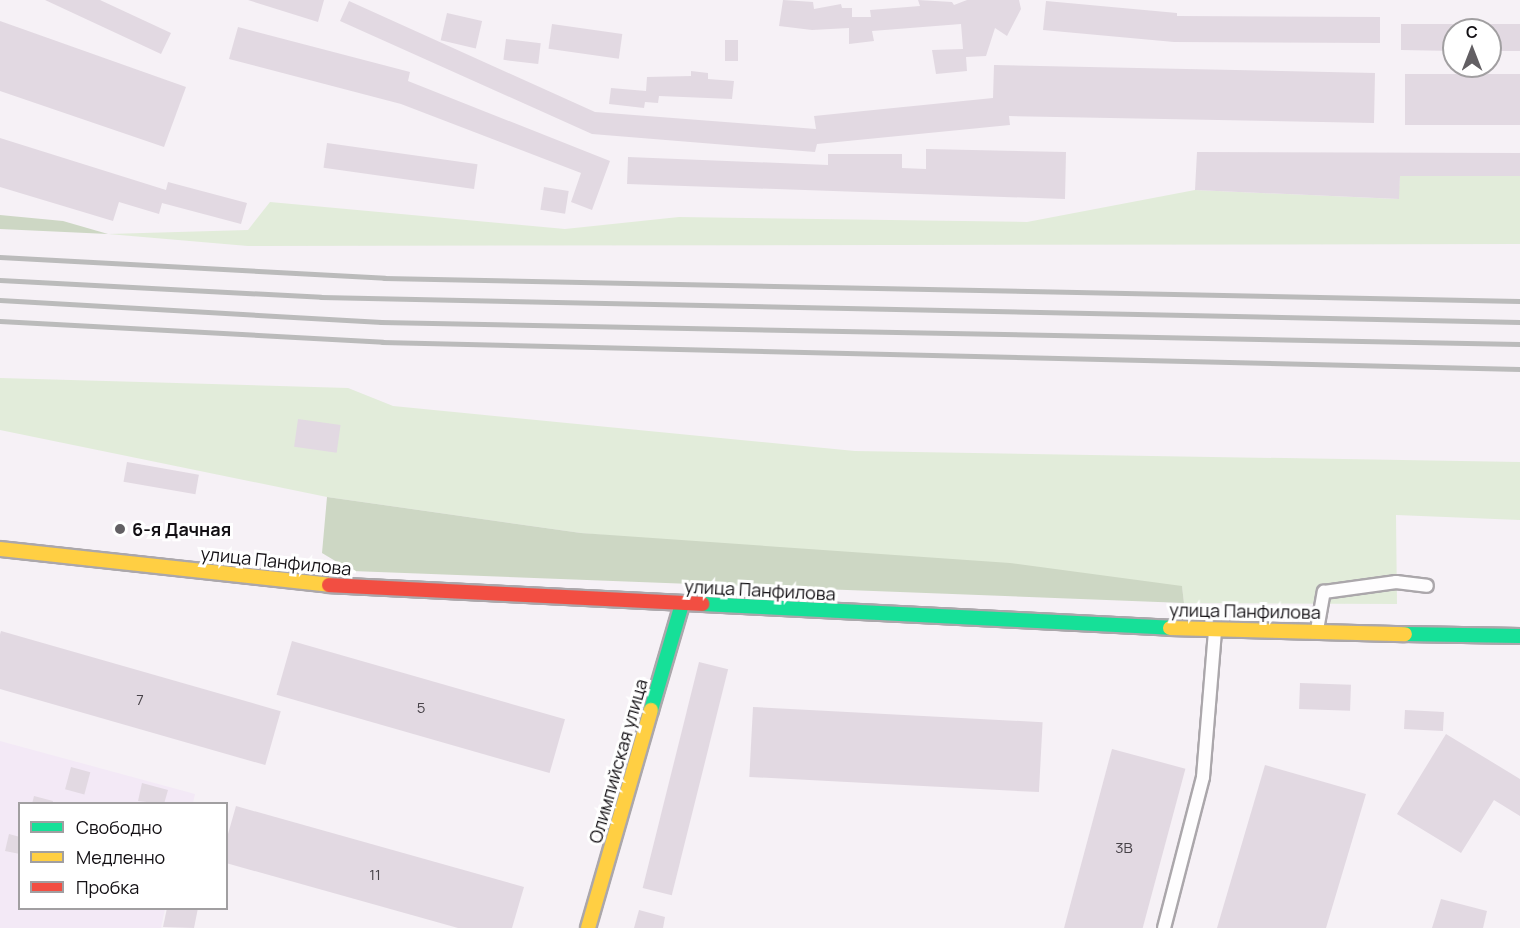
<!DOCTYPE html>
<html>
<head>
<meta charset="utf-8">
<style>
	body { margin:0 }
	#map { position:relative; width:1520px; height:928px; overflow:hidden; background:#f6f1f6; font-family:Manrope,sans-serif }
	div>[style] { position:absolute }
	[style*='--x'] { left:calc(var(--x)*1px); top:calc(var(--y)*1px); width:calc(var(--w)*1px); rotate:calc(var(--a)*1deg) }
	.education>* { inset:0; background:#f3e9f6 }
	.green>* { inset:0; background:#e2ecda }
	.forest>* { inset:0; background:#cdd7c4 }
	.building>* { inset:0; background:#e2d9e2; transform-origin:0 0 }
	.roads { filter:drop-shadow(2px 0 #aba7ab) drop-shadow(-2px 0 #aba7ab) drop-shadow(0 2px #aba7ab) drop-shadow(0 -2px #aba7ab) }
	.lane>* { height:12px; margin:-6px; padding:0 6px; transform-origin:6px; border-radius:6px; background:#fefdfe }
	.fast>* { height:14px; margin:-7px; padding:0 7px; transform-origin:7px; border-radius:7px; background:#16e098 }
	.slow>* { height:14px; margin:-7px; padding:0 7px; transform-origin:7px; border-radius:7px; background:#ffcf43 }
	.jam>* { height:14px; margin:-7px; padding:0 7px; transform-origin:7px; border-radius:7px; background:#f24e42 }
	.rail>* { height:4.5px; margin:-2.25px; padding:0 2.25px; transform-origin:2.25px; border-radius:2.25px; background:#bbb }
	.dots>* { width:16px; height:16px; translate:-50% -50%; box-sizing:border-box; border:3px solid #fff; border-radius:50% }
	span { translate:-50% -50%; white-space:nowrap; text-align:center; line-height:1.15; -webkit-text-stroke:6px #fff; paint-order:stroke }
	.number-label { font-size:15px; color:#474248 }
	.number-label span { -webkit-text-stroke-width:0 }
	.poi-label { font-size:18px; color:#131014; font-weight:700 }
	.left { translate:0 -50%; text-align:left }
	.street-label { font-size:18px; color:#131014 }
	.legend { position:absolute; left:18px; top:802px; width:210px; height:108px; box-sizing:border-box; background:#fff; border:2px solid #a19fa1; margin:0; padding:8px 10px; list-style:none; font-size:18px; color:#131014 }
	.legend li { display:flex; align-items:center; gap:12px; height:30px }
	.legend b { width:30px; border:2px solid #a19fa1 }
	.north { position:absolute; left:1442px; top:18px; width:60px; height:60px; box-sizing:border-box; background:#fff; border:2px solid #a19fa1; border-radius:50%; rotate:0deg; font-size:16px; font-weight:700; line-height:24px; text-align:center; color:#131014 }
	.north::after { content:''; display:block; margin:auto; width:21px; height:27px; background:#625f63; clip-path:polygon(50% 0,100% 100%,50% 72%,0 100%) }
</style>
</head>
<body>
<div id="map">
	<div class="education">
		<i style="clip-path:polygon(0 741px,195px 794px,193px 803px,20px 804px,20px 908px,165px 909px,161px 928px,0 928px)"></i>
	</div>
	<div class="green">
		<i style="clip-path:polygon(1400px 176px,1520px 176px,1520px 244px,248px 246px,108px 234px,248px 230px,270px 202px,565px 229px,679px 217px,1027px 222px,1195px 190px,1398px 199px)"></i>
		<i style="clip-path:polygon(0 378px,348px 388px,393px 406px,855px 451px,1520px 462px,1520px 520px,1396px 515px,1397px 604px,1184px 603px,1182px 587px,581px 533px,327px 497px,0 430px)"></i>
	</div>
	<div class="forest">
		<i style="clip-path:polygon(0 215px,63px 221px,108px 234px,0 229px)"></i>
		<i style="clip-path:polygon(327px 497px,581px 533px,1010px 563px,1182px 586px,1184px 603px,352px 571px,322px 553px)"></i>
	</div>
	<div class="building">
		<i style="clip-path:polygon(45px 0,100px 0,171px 33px,161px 54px)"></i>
		<i style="clip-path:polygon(248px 0,324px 0,318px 22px)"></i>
		<i style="clip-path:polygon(783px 0,813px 2px,814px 9px,841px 4px,842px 8px,852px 8px,852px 17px,871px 17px,870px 10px,920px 6px,918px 0,952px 2px,954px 5px,967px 0,1019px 0,1021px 9px,1007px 36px,995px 28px,986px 56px,966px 57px,967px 71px,936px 74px,932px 50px,963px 49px,961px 24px,872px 31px,874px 41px,849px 44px,849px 28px,812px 30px,779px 26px)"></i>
		<i style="clip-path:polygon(349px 1px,595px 112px,816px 129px,814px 116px,993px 98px,994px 65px,1375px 73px,1374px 123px,1009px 116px,1010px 125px,817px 144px,815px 152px,592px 134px,340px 21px)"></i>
		<i style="clip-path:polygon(1046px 1px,1177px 13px,1177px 16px,1380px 17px,1380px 43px,1174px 42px,1043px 30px)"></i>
		<i style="left:447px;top:13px;width:36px;height:28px;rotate:13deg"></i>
		<i style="clip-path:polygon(0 21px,186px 87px,164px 147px,0 91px)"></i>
		<i style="left:552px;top:24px;width:71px;height:25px;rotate:8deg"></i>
		<i style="clip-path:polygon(1401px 24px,1520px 24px,1520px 51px,1490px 51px,1490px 30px,1454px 30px,1454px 51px,1401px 50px)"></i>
		<i style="clip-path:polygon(238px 27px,410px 72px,408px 81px,610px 161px,592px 210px,571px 202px,581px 173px,401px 104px,229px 59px)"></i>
		<i style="left:506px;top:39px;width:35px;height:21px;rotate:7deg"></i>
		<i style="left:725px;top:40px;width:13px;height:21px"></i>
		<i style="clip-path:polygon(691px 71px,708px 73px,708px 79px,734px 81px,732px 99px,659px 96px,658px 103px,645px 102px,644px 108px,609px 104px,611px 88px,646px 91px,647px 77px,691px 76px)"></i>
		<i style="left:1405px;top:74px;width:115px;height:51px"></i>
		<i style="clip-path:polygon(0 138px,166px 190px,168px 182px,247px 203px,241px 224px,162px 203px,159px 214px,119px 202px,113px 221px,0 187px)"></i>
		<i style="left:327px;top:143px;width:152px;height:25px;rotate:8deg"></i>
		<i style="clip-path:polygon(926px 149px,1066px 152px,1065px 199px,627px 184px,628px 157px,828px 165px,828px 154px,902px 154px,902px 168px,926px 169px)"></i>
		<i style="clip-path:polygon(1197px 152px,1520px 153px,1520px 176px,1400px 176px,1399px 199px,1195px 190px)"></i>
		<i style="left:544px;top:187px;width:25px;height:23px;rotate:9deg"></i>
		<i style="left:298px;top:419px;width:43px;height:28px;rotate:8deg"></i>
		<i style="left:127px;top:462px;width:73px;height:20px;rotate:10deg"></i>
		<i style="left:1px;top:631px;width:291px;height:56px;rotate:16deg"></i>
		<i style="left:292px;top:641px;width:284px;height:56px;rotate:16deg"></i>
		<i style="left:699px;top:662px;width:30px;height:233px;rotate:14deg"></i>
		<i style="left:1300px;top:683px;width:51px;height:26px;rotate:2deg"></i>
		<i style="left:753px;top:707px;width:290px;height:70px;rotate:3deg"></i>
		<i style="left:1405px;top:710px;width:39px;height:19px;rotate:3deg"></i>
		<i style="clip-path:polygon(1446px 734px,1520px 779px,1520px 816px,1494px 800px,1461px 853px,1397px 814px)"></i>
		<i style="left:1112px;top:749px;width:76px;height:186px;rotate:15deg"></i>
		<i style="clip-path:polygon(1265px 765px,1366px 794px,1326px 928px,1217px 928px)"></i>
		<i style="left:71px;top:767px;width:20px;height:23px;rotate:15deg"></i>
		<i style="clip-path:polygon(142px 783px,168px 790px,164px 804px,138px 801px)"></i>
		<i style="clip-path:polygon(34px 796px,53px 801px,52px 804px,32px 804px)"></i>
		<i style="clip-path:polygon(236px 806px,524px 887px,512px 928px,458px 928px,226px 863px,226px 841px)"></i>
		<i style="clip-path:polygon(9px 834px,20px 837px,20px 854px,5px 851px)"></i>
		<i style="clip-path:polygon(1441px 899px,1487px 911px,1483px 928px,1432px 928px)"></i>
		<i style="clip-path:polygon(167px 908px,198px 908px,194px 928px,163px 927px)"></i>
		<i style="clip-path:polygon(639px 910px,665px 917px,663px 928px,634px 928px)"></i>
	</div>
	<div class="roads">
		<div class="lane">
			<i style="--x:1317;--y:630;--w:39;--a:-80"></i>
			<i style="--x:1324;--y:592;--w:73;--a:-7.9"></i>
			<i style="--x:1396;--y:582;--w:31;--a:7"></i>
			<i style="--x:1164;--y:928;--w:156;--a:-75.5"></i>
			<i style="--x:1203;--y:777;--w:146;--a:-85.3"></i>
		</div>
		<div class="fast">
			<i style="--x:703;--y:604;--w:468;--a:2.9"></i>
			<i style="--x:1405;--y:634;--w:115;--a:1"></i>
			<i style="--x:651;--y:710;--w:110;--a:-73.7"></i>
		</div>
		<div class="slow">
			<i style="--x:0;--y:549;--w:331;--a:6.2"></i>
			<i style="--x:1170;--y:628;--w:235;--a:1.5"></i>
			<i style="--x:588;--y:928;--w:227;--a:-73.9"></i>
		</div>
		<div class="jam">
			<i style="--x:329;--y:585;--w:374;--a:2.9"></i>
		</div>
	</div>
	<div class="rail">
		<i style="--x:0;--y:257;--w:385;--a:3.1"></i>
		<i style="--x:384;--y:278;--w:1136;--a:1.16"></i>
		<i style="--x:0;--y:280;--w:321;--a:3"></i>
		<i style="--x:321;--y:297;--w:1199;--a:1.19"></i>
		<i style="--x:0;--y:300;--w:382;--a:3.3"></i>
		<i style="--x:381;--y:322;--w:1139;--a:1.11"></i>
		<i style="--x:0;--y:321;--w:383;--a:3.1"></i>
		<i style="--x:382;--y:342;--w:1138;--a:1.36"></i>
	</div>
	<div class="dots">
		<i style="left:120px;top:529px;background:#625f63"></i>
	</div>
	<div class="number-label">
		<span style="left:140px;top:700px">7</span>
		<span style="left:421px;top:708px">5</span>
		<span style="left:1124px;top:848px">3В</span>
		<span style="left:375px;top:875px">11</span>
	</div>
	<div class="poi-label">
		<span class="left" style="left:132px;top:529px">6-я Дачная</span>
	</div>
	<div class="street-label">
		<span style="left:276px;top:561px;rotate:6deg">улица Панфилова</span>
		<span style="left:760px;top:590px;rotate:3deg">улица Панфилова</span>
		<span style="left:1245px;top:611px;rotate:1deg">улица Панфилова</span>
		<span style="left:618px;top:761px;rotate:-74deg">Олимпийская улица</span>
	</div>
	<ul class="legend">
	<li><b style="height:8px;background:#16e098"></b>Свободно</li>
	<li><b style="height:8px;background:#ffcf43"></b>Медленно</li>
	<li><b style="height:8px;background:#f24e42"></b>Пробка</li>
	</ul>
	<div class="north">С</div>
</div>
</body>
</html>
